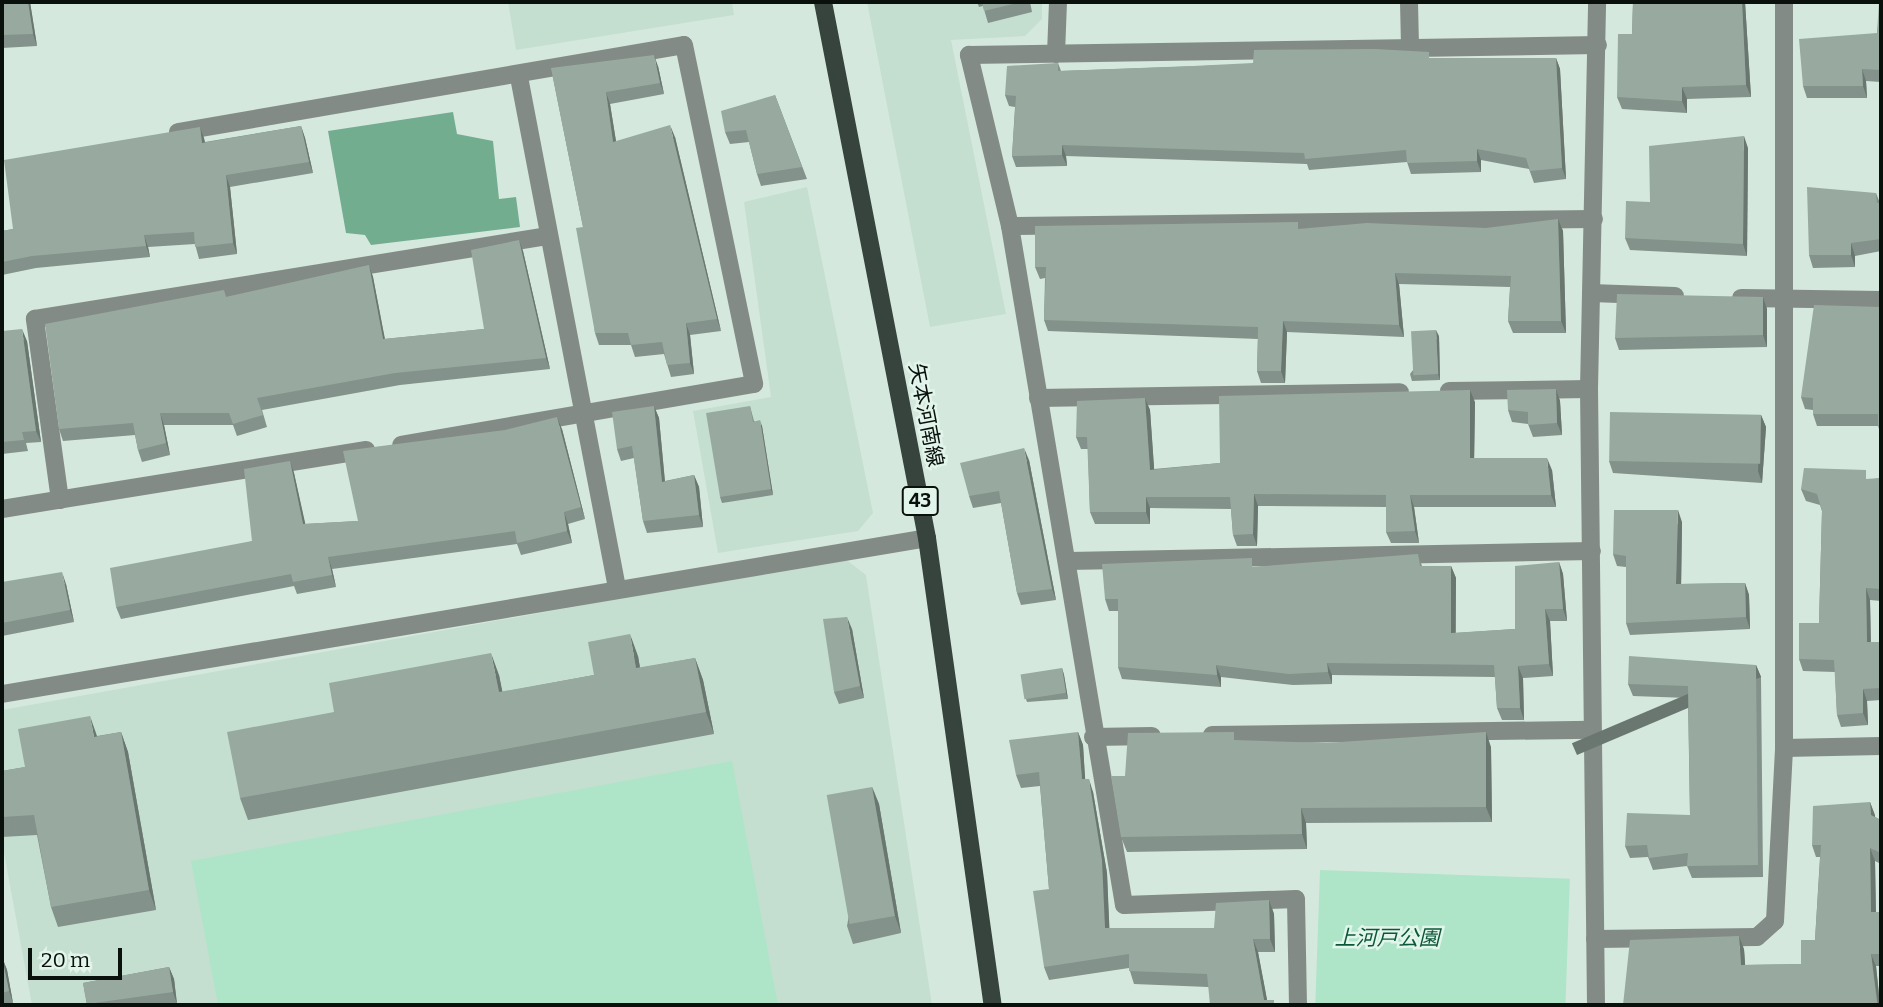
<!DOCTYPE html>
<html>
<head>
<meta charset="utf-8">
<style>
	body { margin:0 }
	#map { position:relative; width:1883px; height:1007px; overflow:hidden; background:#d5e8dd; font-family:Bitter,"Noto Sans JP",serif }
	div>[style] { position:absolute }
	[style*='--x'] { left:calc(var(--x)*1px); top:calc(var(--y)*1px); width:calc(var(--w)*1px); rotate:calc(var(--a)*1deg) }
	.built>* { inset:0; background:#c4dfd0 }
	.green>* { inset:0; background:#aee4c7; transform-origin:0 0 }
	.water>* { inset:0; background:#73ad8f }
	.minor>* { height:18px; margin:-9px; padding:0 9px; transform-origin:9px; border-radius:9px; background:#838b86 }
	.primary>* { height:18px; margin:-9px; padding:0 9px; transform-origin:9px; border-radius:9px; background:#37443d }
	.wall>* { inset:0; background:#83928a }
	.shaded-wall>* { inset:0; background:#6a7770; transform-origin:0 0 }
	.building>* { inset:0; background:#98aaa0; transform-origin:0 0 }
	span { translate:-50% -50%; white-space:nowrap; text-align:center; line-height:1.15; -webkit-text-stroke:5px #e2f5eb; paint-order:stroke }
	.shield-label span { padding:2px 5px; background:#e2f5eb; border:2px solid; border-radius:5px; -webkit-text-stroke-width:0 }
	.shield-label { font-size:19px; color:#0a100c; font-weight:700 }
	.street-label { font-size:21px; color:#0a100c }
	.park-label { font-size:21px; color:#0c573a; font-style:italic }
	.frame { position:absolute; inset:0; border:4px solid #0a100c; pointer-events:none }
	.scale { position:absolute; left:28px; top:948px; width:94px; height:32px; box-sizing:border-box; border:4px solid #0a100c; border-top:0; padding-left:9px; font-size:21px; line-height:24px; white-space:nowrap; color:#0a100c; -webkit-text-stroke:5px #e2f5eb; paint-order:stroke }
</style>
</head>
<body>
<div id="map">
	<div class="built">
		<i style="clip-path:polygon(508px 2px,732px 2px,734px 15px,516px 50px)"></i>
		<i style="clip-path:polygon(867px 2px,1042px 2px,1042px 19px,1025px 36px,951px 40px,1006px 314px,930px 327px)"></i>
		<i style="clip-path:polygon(807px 187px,873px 513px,858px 531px,718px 553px,693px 411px,771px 397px,744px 202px)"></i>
		<i style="clip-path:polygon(844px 558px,866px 575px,932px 1005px,32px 1005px,2px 842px,2px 710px)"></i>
	</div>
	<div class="green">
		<i style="clip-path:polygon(732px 761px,778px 1005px,218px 1005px,191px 861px)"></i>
		<i style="left:1320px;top:870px;width:250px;height:135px;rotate:2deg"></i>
	</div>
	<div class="water">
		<i style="clip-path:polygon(453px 112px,457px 134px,493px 141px,499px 199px,516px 197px,520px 227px,371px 245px,365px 235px,346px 233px,328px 131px)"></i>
	</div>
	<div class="minor">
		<i style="--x:1409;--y:2;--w:44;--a:88.7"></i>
		<i style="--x:1056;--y:54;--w:52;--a:-87.8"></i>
		<i style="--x:519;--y:77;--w:520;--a:79.14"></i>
		<i style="--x:178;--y:132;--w:513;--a:-9.76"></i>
		<i style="--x:684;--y:45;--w:346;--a:78.3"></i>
		<i style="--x:754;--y:384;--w:358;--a:170.2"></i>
		<i style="--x:1010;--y:226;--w:584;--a:-0.69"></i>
		<i style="--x:1591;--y:293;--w:84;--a:2"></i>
		<i style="--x:1741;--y:298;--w:140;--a:0.8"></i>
		<i style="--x:1449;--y:391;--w:140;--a:-0.8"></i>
		<i style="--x:1038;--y:398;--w:362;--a:-0.9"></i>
		<i style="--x:60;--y:500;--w:183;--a:-97.9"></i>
		<i style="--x:35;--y:319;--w:520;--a:-9.19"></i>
		<i style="--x:2;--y:509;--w:369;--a:-9.2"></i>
		<i style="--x:1069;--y:561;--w:523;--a:-1.1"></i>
		<i style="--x:2;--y:694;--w:938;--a:-9.57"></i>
		<i style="--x:1212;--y:735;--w:380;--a:-0.8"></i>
		<i style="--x:1093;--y:737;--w:59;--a:-1"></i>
		<i style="--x:1784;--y:748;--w:97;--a:-1.2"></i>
		<i style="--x:1595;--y:939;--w:162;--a:-0.7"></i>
		<i style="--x:1757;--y:937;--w:24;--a:-42"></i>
		<i style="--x:1775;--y:921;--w:173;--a:-87"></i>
		<i style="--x:1784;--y:748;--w:746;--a:-90"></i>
		<i style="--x:1298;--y:1005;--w:106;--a:-91.1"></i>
		<i style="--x:1296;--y:899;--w:172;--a:178"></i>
		<i style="--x:1124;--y:905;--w:689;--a:-99.53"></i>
		<i style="--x:1010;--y:226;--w:176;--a:-103.5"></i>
		<i style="--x:969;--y:55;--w:629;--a:-0.91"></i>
		<i style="--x:1596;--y:1005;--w:616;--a:-90.65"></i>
		<i style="--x:1589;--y:389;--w:387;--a:-88.8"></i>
	</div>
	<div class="primary">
		<i style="--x:823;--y:2;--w:546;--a:79.02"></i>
		<i style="--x:927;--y:538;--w:472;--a:82"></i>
	</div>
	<div class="wall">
		<i style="clip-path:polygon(2px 2px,30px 2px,37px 46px,2px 48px)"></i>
		<i style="clip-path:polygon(977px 2px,1030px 2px,1032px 12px,988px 23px,983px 6px,979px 7px)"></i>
		<i style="clip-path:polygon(1633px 2px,1745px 2px,1751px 97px,1687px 99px,1687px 113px,1622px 109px,1617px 97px,1632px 34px)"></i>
		<i style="clip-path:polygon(1881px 2px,1881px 82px,1866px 81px,1867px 98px,1807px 98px,1803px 86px,1877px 33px)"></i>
		<i style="clip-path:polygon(1431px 58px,1556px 58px,1560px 69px,1566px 179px,1534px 183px,1529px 169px,1481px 160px,1481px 172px,1411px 174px,1407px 162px,1309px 170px,1307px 164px,1066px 156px,1067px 166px,1016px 167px,1012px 156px,1015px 107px,1009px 106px,1005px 95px,1058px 63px,1061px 71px)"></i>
		<i style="clip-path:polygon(658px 66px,664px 94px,610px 104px,616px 141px,675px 137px,721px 331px,690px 335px,694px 374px,671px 377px,664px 354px,635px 357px,631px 345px,599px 345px,595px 333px,583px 227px,551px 68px)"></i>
		<i style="clip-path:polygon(775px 95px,807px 179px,761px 186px,757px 174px,749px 142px,730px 144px,725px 132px)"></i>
		<i style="clip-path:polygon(301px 126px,305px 138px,313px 173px,230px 187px,237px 254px,199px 259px,195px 244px,148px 247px,150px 257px,36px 268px,2px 275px,2px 231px,13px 229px,200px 127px,205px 142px)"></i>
		<i style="clip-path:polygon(1748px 148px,1747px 256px,1630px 250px,1625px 238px,1650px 202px)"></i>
		<i style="clip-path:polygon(1876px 193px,1880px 203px,1881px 203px,1881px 251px,1855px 256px,1855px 267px,1813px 268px,1809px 255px)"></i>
		<i style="clip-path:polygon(1558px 219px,1563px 231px,1566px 333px,1513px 333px,1508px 321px,1510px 287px,1399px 284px,1404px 337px,1287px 332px,1285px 383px,1261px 383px,1257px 371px,1258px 339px,1048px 331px,1044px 320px,1045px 278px,1040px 279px,1035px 267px,1301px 229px,1486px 228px)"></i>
		<i style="clip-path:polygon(519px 240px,523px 251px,550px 369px,400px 385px,262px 410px,267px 427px,237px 436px,233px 425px,164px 425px,170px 455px,142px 462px,138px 450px,135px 435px,63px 441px,59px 429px,224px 290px,226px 297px,369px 265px,373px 277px,385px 339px,484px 329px)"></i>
		<i style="clip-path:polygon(1763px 297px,1767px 309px,1767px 347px,1619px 350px,1615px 338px)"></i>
		<i style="clip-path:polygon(1881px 307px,1881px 434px,1878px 426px,1817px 426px,1813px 414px,1813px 410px,1805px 409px,1801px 397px)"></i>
		<i style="clip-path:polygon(2px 331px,27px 341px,41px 442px,26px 443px,28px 451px,2px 454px)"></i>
		<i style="clip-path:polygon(1439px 336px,1440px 380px,1412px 381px,1410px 374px)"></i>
		<i style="clip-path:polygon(1556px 389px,1560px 401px,1562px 435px,1533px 437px,1528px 424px,1512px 422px,1508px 410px)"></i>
		<i style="clip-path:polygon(1145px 398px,1150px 410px,1154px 469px,1220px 463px,1475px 402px,1474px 458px,1552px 470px,1556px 507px,1414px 507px,1419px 543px,1391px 543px,1386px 532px,1386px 507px,1258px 506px,1257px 546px,1237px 546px,1233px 535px,1231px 509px,1150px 508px,1150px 524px,1095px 524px,1090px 512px,1088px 449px,1081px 449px,1076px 437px)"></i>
		<i style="clip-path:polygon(654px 406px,659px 418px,665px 481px,694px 475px,699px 487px,703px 527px,647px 533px,643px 521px,634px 458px,621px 461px,617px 449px)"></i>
		<i style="clip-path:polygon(750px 406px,754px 421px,762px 426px,773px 495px,722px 503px,720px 497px)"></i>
		<i style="clip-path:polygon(1761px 415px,1766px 427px,1762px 483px,1613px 473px,1609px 461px)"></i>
		<i style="clip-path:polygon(562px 429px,585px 519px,568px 524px,572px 543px,521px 555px,517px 544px,332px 569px,336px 587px,297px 594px,294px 586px,121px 619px,116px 607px,252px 541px,290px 461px,294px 473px,305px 524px,358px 521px)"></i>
		<i style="clip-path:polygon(1029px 460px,1056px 600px,1021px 605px,1017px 593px,1001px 503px,973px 508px,969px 496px)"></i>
		<i style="clip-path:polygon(1881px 478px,1881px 601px,1870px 600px,1871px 642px,1881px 642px,1881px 700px,1867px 701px,1868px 725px,1841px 727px,1837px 715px,1835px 672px,1803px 671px,1799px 659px,1819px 623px,1822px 511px,1820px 505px,1806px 501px,1801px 489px)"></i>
		<i style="clip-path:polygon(1682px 522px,1681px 584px,1745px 583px,1749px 595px,1750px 629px,1630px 635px,1626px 623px,1626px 567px,1617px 566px,1613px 554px)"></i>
		<i style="clip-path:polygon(1418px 554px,1422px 566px,1451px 566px,1456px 578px,1456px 633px,1515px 629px,1559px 562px,1563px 574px,1567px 621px,1550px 621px,1553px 676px,1523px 678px,1524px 720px,1502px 720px,1497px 708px,1495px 677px,1332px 675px,1332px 684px,1293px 685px,1221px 677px,1221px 687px,1122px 679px,1118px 667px,1118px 611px,1109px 611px,1105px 599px,1256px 567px)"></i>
		<i style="clip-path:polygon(2px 573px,4px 582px,66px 584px,74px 622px,2px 636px)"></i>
		<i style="clip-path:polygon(852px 629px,864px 698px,839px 704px,834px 692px)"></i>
		<i style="clip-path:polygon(638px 656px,640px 668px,695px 658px,703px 680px,714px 734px,248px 820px,240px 798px,334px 712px,499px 675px,502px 692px,594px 675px)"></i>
		<i style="clip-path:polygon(1756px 665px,1761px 677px,1763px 877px,1692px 878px,1687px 866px,1653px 870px,1648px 857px,1630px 858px,1625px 846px,1690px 815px,1688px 698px,1633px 696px,1628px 684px)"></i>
		<i style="clip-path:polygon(1062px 668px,1064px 675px,1068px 699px,1027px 702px,1025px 696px)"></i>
		<i style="clip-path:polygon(121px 732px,128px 752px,156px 910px,58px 927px,51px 907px,37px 835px,2px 837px,2px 771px,25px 767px,97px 736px)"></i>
		<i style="clip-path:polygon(1078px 732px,1083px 745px,1085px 779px,1093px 792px,1107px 873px,1109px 928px,1214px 928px,1269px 900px,1274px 914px,1275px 952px,1258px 952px,1267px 1000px,1275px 1005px,1208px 987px,1134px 984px,1129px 968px,1049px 980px,1044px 967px,1049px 889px,1040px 786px,1021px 788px,1016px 775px)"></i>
		<i style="clip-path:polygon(1238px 741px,1491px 747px,1492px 822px,1306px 823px,1307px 849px,1127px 852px,1121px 837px,1125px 776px)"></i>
		<i style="clip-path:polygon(872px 787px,879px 804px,901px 933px,853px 944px,847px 926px)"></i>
		<i style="clip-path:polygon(1870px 802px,1875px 817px,1881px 820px,1881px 864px,1875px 861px,1876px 912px,1881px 912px,1881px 966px,1876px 966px,1880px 1003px,1623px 1005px,1744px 949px,1745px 965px,1801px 964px,1815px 940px,1820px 857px,1816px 857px,1812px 845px)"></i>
		<i style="clip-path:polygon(2px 957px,7px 970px,13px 1003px,5px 1005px,2px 1005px)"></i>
		<i style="clip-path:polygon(169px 967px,174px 979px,177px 1004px,166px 1005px,87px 1005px,83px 983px)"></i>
	</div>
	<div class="shaded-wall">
		<i style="clip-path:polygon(28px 2px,30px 2px,37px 46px,33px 34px)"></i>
		<i style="clip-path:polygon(1742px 2px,1745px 2px,1751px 97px,1746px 85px)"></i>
		<i style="clip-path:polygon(654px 55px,658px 66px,664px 94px,660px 83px)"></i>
		<i style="clip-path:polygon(1556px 58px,1560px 69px,1566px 179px,1562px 168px)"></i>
		<i style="clip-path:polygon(1862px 69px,1866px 81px,1867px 98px,1863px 86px)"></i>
		<i style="clip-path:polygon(1682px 87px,1687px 99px,1687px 113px,1682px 101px)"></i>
		<i style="clip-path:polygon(606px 92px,610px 104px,618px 154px,613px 142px)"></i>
		<i style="clip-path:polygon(670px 125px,675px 137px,721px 331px,717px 319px)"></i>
		<i style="clip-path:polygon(301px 126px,305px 138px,313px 173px,309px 162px)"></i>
		<i style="clip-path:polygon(200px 127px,204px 138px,207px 154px,202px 143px)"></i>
		<i style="clip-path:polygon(1744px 136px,1748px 148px,1747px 256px,1743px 244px)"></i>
		<i style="clip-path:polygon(1062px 145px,1066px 156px,1067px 166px,1062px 155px)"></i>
		<i style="clip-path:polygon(1477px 149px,1481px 160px,1481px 172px,1477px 161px)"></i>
		<i style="clip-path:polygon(226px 175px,230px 187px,237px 254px,233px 243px)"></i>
		<i style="clip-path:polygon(1558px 219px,1563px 231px,1566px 333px,1561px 321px)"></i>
		<i style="clip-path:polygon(144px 235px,148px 247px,150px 257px,146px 246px)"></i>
		<i style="clip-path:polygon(519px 240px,523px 251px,550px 369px,546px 358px)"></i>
		<i style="clip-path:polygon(1851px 243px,1855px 256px,1855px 267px,1851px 255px)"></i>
		<i style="clip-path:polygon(369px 265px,373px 277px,387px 351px,383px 339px)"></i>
		<i style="clip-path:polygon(1395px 273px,1399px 284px,1404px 337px,1399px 325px)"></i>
		<i style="clip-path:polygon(1763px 297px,1767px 309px,1767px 347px,1763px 335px)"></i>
		<i style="clip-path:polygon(1283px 321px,1287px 332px,1285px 383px,1281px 371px)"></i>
		<i style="clip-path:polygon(686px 323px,690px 335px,694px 374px,690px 363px)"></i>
		<i style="clip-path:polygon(22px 329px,27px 341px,41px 442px,36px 431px)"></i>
		<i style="clip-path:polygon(1436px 330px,1439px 336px,1440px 380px,1438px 374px)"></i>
		<i style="clip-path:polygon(1556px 389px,1560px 401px,1562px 435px,1557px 423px)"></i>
		<i style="clip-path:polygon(1470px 390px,1475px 402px,1474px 470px,1470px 458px)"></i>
		<i style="clip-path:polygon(1145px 398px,1150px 410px,1155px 481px,1150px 470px)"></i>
		<i style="clip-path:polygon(654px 406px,659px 418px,666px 494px,662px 482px)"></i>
		<i style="clip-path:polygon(160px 413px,164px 425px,170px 455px,166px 443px)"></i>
		<i style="clip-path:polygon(1761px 415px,1766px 427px,1762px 483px,1758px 471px)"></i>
		<i style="clip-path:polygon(557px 417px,562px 429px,585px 519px,581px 507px)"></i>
		<i style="clip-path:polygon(760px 420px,762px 426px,773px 495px,771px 489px)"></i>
		<i style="clip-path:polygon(1024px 448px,1029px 460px,1056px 600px,1052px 589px)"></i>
		<i style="clip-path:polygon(1547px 458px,1552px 470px,1556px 507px,1551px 495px)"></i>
		<i style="clip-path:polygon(290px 461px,294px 473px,308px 536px,303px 524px)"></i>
		<i style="clip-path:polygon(694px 475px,699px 487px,703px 527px,699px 515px)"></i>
		<i style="clip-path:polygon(1254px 494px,1258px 506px,1257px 546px,1253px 534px)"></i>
		<i style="clip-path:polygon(1410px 495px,1414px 507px,1419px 543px,1415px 531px)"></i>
		<i style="clip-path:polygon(1146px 497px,1150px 508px,1150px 524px,1146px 512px)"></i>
		<i style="clip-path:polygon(1678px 510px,1682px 522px,1681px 596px,1676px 584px)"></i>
		<i style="clip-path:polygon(564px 512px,568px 524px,572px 543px,567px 531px)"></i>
		<i style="clip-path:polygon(328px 557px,332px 569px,336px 587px,332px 575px)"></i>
		<i style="clip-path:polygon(1559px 562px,1563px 574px,1567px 621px,1563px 609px)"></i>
		<i style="clip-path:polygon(1451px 566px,1456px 578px,1455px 645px,1451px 633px)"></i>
		<i style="clip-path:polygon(62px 572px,66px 584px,74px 622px,70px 610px)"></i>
		<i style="clip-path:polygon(1745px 583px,1749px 595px,1750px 629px,1746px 617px)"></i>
		<i style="clip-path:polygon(1866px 588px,1870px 600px,1871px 654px,1867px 642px)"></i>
		<i style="clip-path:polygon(1545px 609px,1550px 621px,1553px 676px,1549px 664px)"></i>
		<i style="clip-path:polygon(847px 617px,852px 629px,864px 698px,860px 686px)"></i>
		<i style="clip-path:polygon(630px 634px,638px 656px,644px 691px,636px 668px)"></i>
		<i style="clip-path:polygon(491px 653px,499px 675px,507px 714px,499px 692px)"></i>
		<i style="clip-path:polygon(695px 658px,703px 680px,714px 734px,706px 712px)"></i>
		<i style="clip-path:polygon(1327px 663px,1332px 675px,1332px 684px,1328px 672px)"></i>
		<i style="clip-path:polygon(1216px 665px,1221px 677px,1221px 687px,1217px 675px)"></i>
		<i style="left:1756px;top:665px;width:13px;height:200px;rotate:67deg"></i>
		<i style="clip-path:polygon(1518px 666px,1523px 678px,1524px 720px,1520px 708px)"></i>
		<i style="clip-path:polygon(1062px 668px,1064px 675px,1068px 699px,1066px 693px)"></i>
		<i style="clip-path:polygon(1863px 689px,1867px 701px,1868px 725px,1863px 713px)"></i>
		<i style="clip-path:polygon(90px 716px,97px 736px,102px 757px,94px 737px)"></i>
		<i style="clip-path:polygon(121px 732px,128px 752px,156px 910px,149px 890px)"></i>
		<i style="clip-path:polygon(1078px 732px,1083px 745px,1086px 792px,1082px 779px)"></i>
		<i style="clip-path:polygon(1486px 732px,1491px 747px,1492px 822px,1486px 807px)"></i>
		<i style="clip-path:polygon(1089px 779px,1093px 792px,1107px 873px,1110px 941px,1105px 928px)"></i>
		<i style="clip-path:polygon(872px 787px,879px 804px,901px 933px,895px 916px)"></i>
		<i style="clip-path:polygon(1870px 802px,1875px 815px,1875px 827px,1871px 815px)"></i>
		<i style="clip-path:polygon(1301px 808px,1306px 823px,1307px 849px,1302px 834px)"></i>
		<i style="clip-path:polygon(1870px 848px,1875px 861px,1876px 925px,1871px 912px)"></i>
		<i style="clip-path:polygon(1269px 900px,1274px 914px,1275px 952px,1270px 939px)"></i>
		<i style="clip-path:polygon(1739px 936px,1744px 949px,1746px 977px,1741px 965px)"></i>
		<i style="clip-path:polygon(1253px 939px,1258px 952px,1268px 1005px,1264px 1000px)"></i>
		<i style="clip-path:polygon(1871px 954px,1876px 966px,1880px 1005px,1878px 1005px)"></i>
		<i style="clip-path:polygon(2px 957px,7px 970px,13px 1003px,9px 991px)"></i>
		<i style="clip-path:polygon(169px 967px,174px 979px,177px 1004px,173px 992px)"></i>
	</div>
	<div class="building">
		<i style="clip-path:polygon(2px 2px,28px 2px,33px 34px,2px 35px)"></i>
		<i style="clip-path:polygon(982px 2px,1021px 2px,984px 11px)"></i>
		<i style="clip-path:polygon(1633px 2px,1742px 2px,1746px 85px,1682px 87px,1682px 101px,1617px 97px,1618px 34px,1632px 34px)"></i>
		<i style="clip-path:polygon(1879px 2px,1881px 2px,1881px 70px,1862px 69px,1863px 86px,1803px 86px,1799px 39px,1877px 33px)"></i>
		<i style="clip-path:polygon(1375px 49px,1429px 52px,1429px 58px,1556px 58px,1562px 168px,1530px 171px,1526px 158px,1477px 149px,1477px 161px,1407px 163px,1406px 150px,1305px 159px,1304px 153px,1062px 145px,1062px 155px,1012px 156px,1016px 96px,1005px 95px,1007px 66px,1058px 63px,1058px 71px,1193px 66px,1253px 63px,1254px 50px)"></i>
		<i style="clip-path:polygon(654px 55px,660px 83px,606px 92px,613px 142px,670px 125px,717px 319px,686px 323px,690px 363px,667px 365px,662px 342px,631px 345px,628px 333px,595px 333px,576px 228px,583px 227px,551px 68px)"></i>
		<i style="clip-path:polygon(775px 95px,802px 167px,757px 174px,746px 130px,725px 132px,721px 111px)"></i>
		<i style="clip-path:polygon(301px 126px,309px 162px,226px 175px,233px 243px,195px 247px,194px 232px,144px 235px,146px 246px,32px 256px,2px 262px,2px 231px,13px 229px,4px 160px,200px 127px,202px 143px)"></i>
		<i style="clip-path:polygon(1744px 136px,1743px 244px,1625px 238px,1626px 201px,1650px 202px,1649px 146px)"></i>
		<i style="clip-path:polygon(1807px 187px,1876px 193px,1877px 203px,1881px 203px,1881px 239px,1851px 243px,1851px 255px,1809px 255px)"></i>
		<i style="clip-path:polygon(1558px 219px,1561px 321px,1508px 321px,1511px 276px,1395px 273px,1399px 325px,1283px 321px,1281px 371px,1257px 371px,1258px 327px,1044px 320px,1046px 267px,1035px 267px,1035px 226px,1298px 222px,1298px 229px,1367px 223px,1486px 228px)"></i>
		<i style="clip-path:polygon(519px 240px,546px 358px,395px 373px,257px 398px,263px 415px,233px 424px,229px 413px,160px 413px,166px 443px,138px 450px,133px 423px,59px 429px,45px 324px,224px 290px,226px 297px,369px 265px,383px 339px,484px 329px,471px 250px)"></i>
		<i style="clip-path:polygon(1617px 294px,1763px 297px,1763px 335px,1615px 338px)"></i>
		<i style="clip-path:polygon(1814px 305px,1881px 307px,1881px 426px,1878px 426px,1878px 414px,1813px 414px,1813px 398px,1801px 397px)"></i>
		<i style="clip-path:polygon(22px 329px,36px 431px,22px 432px,24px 440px,2px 442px,2px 331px)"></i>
		<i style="left:1436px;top:330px;width:44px;height:25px;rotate:87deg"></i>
		<i style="clip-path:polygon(1556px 389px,1557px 423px,1528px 425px,1528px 412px,1508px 410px,1507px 390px)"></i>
		<i style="clip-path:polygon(1470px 390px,1470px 458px,1547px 458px,1551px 495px,1410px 495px,1415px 531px,1386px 532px,1386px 495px,1254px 494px,1253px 534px,1233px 535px,1230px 497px,1146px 497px,1146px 512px,1090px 512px,1087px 437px,1076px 437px,1077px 401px,1145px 398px,1150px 470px,1220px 463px,1219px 396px)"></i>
		<i style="clip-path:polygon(654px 406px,662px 482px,694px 475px,699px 515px,643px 521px,632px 446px,617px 449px,612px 412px)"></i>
		<i style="clip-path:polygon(750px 406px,753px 422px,760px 420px,771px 489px,720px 497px,706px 413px)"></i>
		<i style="left:1610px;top:412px;width:151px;height:49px;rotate:1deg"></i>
		<i style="clip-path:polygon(557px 417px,581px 507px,564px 512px,567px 531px,517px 543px,515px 531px,328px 557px,332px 575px,293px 582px,291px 574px,116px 607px,110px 568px,252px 541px,244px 469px,290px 461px,303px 524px,358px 521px,343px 451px,505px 430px)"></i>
		<i style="clip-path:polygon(1024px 448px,1052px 589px,1017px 593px,999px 491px,969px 496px,960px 463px)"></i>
		<i style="clip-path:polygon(1804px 468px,1866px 470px,1866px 479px,1881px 478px,1881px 589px,1866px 588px,1867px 642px,1881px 642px,1881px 688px,1863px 689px,1863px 713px,1837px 715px,1834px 660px,1799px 659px,1799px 623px,1819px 623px,1822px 511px,1817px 494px,1801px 489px)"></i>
		<i style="clip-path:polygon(1614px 510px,1678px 510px,1676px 584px,1745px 583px,1746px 617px,1626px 623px,1626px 556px,1613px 554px)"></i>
		<i style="clip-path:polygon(1418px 554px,1420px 566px,1451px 566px,1451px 633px,1515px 629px,1515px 566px,1559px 562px,1563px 609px,1545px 609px,1549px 664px,1518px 666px,1520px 708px,1497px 708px,1494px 665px,1327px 663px,1328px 672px,1289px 674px,1216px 665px,1217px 675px,1118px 667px,1118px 599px,1105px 599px,1102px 564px,1252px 558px,1252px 567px)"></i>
		<i style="clip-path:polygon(62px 572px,70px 610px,2px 623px,2px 582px)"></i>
		<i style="clip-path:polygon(847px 617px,860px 686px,834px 692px,823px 619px)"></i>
		<i style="clip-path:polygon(630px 634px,636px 668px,695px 658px,706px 712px,240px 798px,227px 732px,334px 712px,329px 683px,491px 653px,499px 692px,594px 675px,588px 642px)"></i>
		<i style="clip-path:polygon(1629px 656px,1756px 665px,1758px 865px,1687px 866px,1688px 853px,1649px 858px,1647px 845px,1625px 846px,1627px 813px,1690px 815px,1688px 686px,1628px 684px)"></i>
		<i style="left:1062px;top:668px;width:25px;height:42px;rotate:81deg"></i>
		<i style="clip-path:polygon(90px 716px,94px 737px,121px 732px,149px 890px,51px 907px,34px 815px,2px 817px,2px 771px,25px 767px,18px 729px)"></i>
		<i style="clip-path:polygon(1078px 732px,1082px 779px,1089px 779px,1102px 860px,1105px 928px,1214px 928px,1216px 903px,1269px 900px,1270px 939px,1253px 939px,1264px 1000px,1274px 1000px,1274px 1005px,1210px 1005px,1207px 974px,1129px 971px,1129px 954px,1044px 967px,1033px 891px,1049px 889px,1039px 772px,1016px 775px,1009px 740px)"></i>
		<i style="clip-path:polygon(1234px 732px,1234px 740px,1326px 743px,1486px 732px,1486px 807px,1301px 808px,1302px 834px,1121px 837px,1111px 776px,1125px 776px,1128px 733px)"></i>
		<i style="left:872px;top:787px;width:131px;height:46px;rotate:80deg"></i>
		<i style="clip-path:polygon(1870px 802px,1871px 815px,1881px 820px,1881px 853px,1870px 848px,1871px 912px,1881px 912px,1881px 954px,1871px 954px,1877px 1003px,1881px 1003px,1881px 1005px,1623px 1005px,1630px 940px,1739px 936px,1741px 965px,1801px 964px,1801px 940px,1815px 940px,1821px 845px,1812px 845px,1813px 806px)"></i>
		<i style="clip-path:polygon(2px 957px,9px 991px,2px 993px)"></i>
		<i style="clip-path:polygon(169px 967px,173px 992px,87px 1004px,83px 983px)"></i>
	</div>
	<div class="shield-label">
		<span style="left:920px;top:501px">43</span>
	</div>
	<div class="street-label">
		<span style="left:926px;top:415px;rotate:79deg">矢本河南線</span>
	</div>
	<div class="park-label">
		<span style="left:1387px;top:938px">上河戸公園</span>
	</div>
	<div class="frame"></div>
	<div class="scale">20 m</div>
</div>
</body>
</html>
